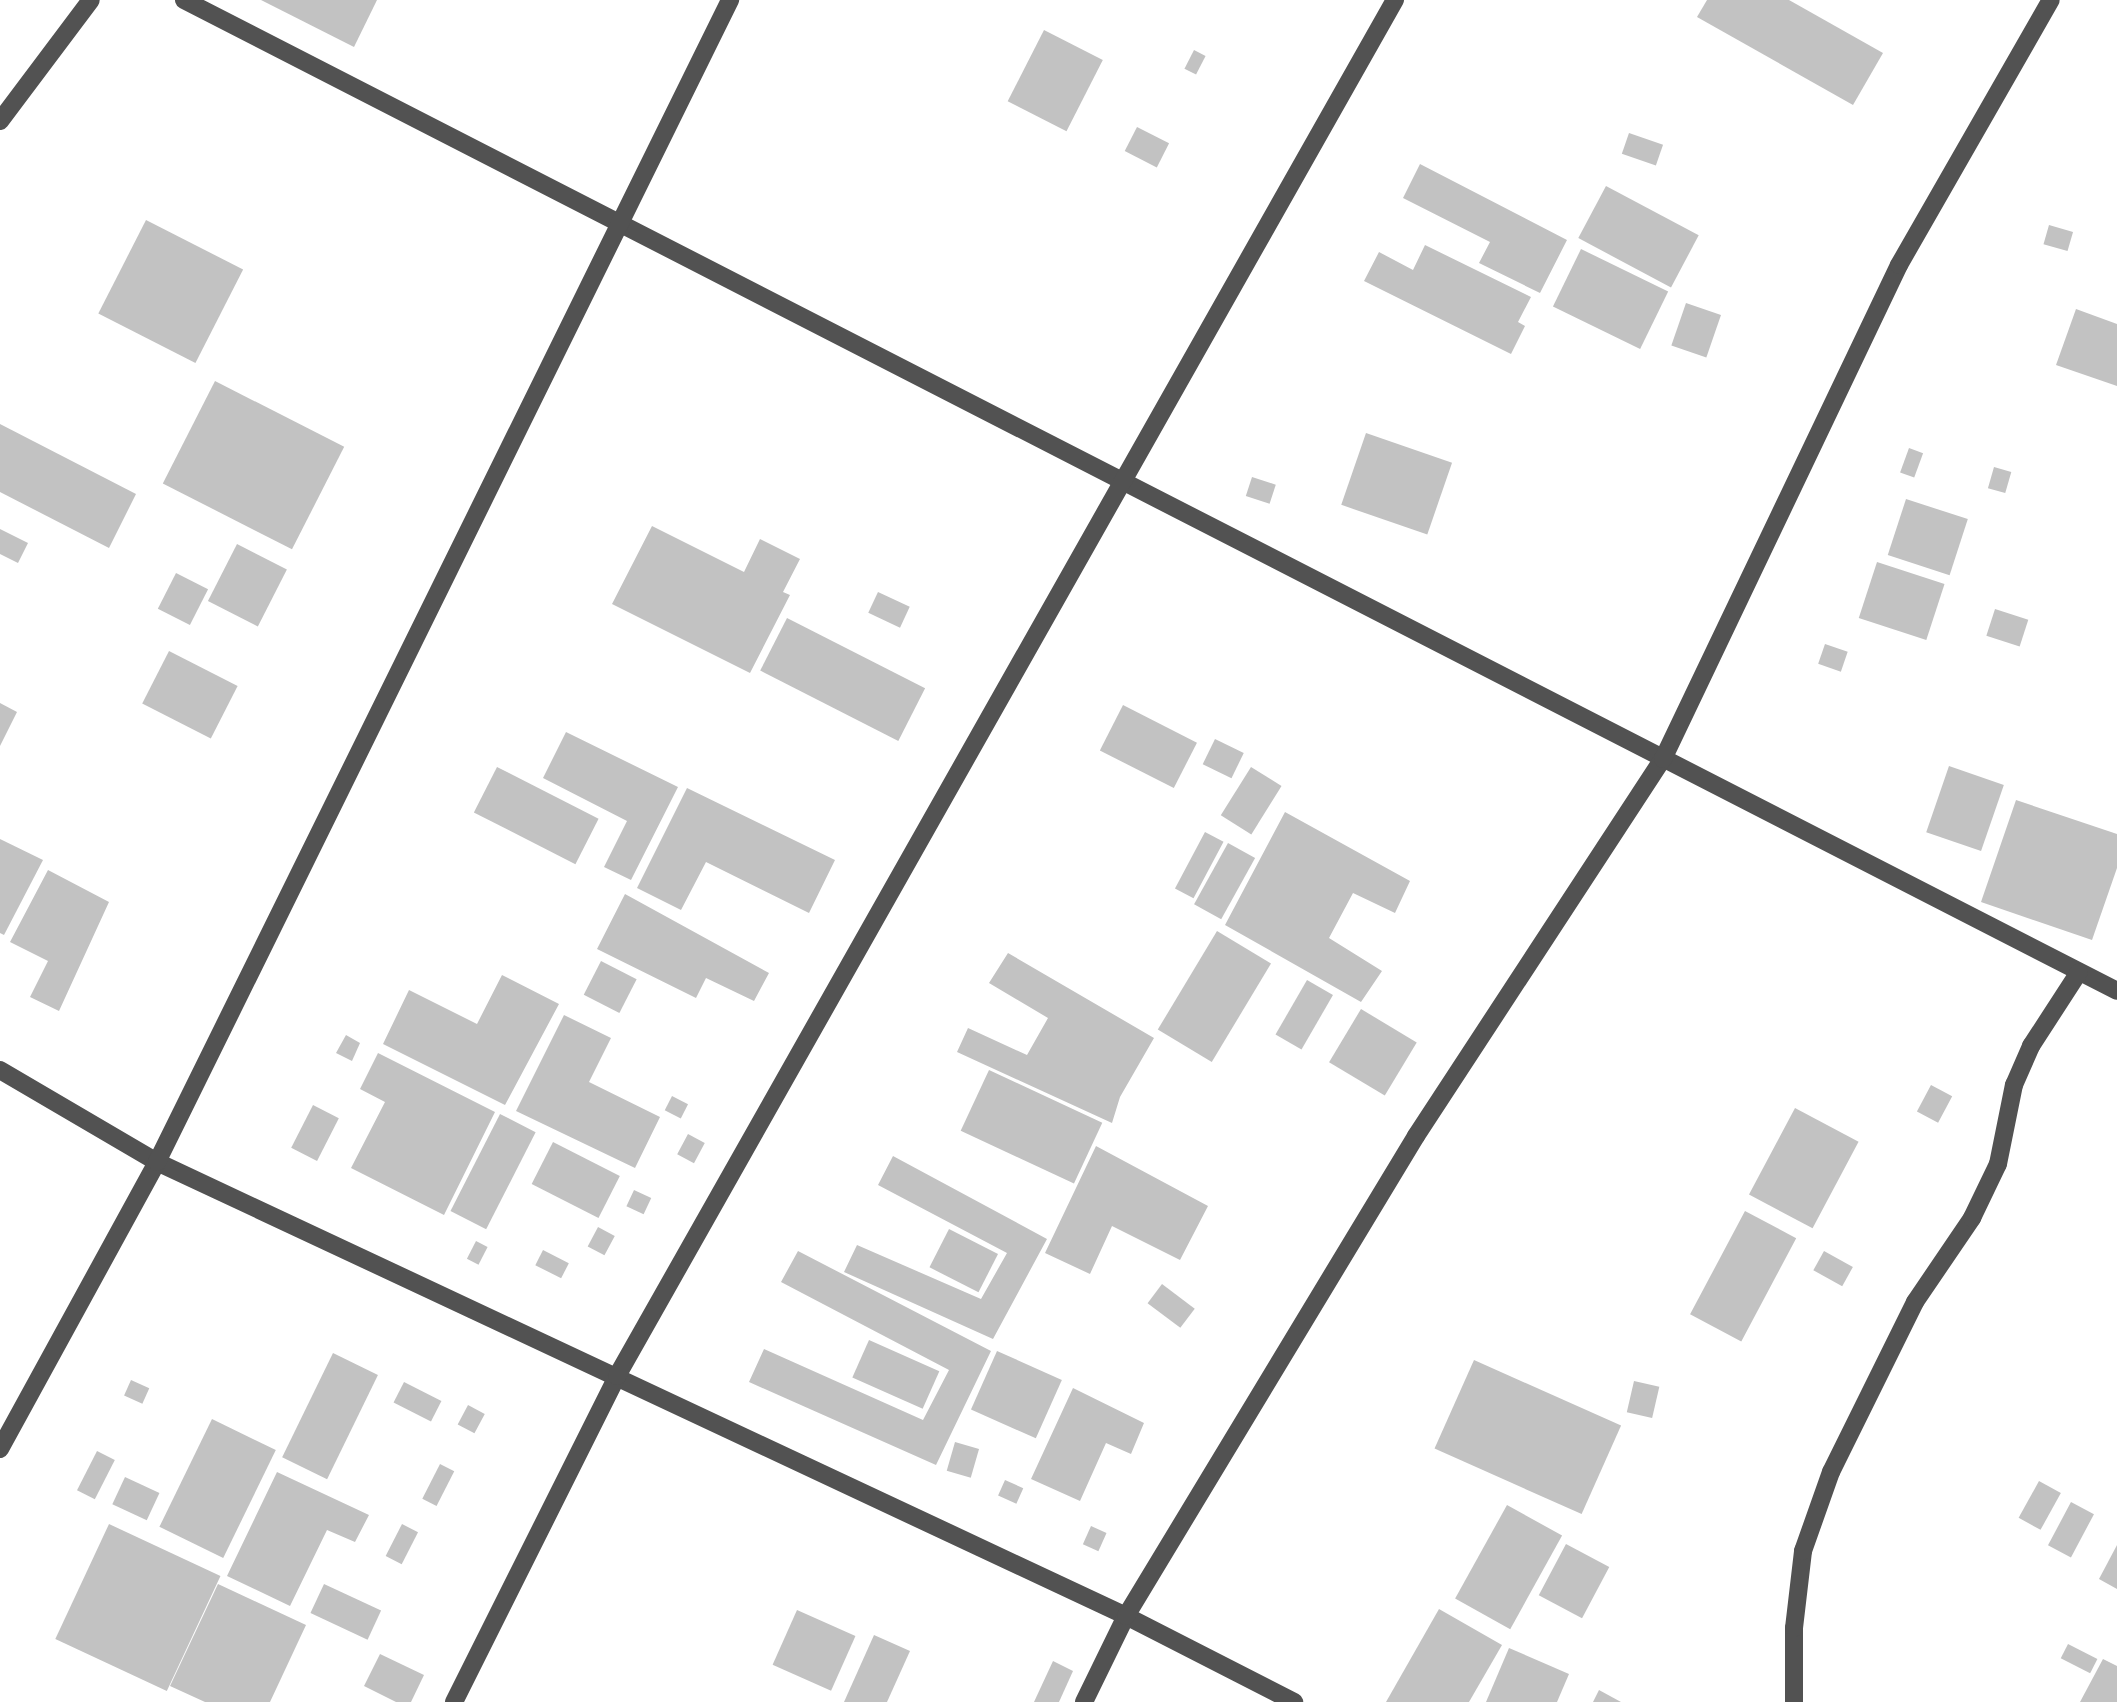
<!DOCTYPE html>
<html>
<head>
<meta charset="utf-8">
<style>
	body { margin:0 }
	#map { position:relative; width:2117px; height:1702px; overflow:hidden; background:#fff; font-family:Ubuntu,sans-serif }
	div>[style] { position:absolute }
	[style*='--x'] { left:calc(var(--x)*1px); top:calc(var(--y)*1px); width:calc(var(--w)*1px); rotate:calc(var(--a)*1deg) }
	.building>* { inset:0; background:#c2c2c2; transform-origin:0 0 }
	.minor>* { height:18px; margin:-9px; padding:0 9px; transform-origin:9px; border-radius:9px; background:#525252 }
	span { translate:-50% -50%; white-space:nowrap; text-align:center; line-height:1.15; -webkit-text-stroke:5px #fff; paint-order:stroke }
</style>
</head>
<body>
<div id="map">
	<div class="building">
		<i style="clip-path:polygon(261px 0,377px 0,354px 47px)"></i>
		<i style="clip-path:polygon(1707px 0,1789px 0,1883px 53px,1853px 105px,1697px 17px)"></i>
		<i style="left:1044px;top:30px;width:66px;height:80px;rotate:27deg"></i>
		<i style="left:1194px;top:50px;width:13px;height:21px;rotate:27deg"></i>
		<i style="left:1137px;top:127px;width:36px;height:27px;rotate:27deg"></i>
		<i style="left:1629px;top:133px;width:36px;height:22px;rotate:19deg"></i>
		<i style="clip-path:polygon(1420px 164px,1567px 240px,1540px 293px,1479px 263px,1490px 242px,1403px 198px)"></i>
		<i style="left:1606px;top:186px;width:105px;height:59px;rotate:28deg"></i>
		<i style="left:146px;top:220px;width:109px;height:105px;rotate:27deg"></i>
		<i style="left:2049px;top:225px;width:25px;height:20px;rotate:16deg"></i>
		<i style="clip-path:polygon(1425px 245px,1531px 297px,1518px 322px,1525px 326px,1511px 354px,1364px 281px,1379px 252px,1413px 270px)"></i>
		<i style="left:1581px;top:249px;width:97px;height:64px;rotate:26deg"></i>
		<i style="left:1686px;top:303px;width:37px;height:45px;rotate:19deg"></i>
		<i style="clip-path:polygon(2076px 309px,2117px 324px,2117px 386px,2056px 365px)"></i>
		<i style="left:215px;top:381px;width:145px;height:115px;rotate:27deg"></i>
		<i style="clip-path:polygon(0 424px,136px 494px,109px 548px,0 492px)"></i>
		<i style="left:1366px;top:433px;width:91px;height:76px;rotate:19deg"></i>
		<i style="left:1909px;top:448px;width:15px;height:26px;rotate:20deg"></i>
		<i style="left:1994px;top:467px;width:18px;height:22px;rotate:16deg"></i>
		<i style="left:1252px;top:477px;width:25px;height:20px;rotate:18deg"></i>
		<i style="left:1906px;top:499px;width:65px;height:59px;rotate:18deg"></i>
		<i style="clip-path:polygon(652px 526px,744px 572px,760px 539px,800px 559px,783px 592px,790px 595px,750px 673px,612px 604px)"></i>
		<i style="clip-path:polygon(0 529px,28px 543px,18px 563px,0 554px)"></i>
		<i style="left:237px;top:544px;width:56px;height:64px;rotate:27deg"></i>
		<i style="left:1877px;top:562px;width:71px;height:59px;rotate:18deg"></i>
		<i style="left:176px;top:573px;width:36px;height:40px;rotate:27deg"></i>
		<i style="left:878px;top:592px;width:35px;height:23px;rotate:25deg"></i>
		<i style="left:1995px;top:609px;width:35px;height:28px;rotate:18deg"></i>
		<i style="left:787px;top:618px;width:155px;height:59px;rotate:27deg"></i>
		<i style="left:1825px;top:644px;width:24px;height:21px;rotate:19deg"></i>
		<i style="left:169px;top:651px;width:77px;height:59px;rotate:27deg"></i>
		<i style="clip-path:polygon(0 703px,17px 712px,0 746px)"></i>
		<i style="left:1123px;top:705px;width:83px;height:51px;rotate:27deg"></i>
		<i style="clip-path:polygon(566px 732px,678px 787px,631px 880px,604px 867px,627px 821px,543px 778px)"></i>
		<i style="left:1215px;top:739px;width:32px;height:28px;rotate:26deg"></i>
		<i style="left:1949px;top:766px;width:58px;height:70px;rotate:19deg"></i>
		<i style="left:497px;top:767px;width:114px;height:51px;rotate:27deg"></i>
		<i style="left:1251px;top:767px;width:36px;height:57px;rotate:32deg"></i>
		<i style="clip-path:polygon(687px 788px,835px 860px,809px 913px,706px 862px,681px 910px,637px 888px)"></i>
		<i style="clip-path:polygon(2016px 800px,2117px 834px,2117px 868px,2092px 940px,1981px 902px)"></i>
		<i style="clip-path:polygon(1285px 812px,1410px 881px,1395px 913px,1353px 893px,1329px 938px,1382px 971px,1361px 1002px,1225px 925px)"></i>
		<i style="left:1205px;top:832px;width:21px;height:64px;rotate:28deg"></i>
		<i style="clip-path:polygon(0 839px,43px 860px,4px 935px,0 933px)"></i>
		<i style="left:1228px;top:843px;width:31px;height:70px;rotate:29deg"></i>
		<i style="clip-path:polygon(48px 870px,109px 902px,59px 1011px,30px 997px,48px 961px,10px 942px)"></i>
		<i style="clip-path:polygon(625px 894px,769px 973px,754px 1001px,706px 978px,696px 998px,597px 949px)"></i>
		<i style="left:1217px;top:931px;width:63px;height:115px;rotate:31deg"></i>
		<i style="clip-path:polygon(1008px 953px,1154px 1038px,1120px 1097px,1112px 1123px,957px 1052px,968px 1028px,1027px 1055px,1048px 1018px,989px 983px)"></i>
		<i style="left:601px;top:961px;width:40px;height:38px;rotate:27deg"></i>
		<i style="clip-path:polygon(502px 975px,559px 1004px,505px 1105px,383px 1044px,409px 990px,477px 1024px)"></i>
		<i style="left:1307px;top:980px;width:30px;height:63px;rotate:30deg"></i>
		<i style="left:1361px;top:1009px;width:65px;height:62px;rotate:31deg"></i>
		<i style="clip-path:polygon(564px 1015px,611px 1038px,589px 1082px,660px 1117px,635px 1168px,516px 1111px)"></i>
		<i style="clip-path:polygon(346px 1035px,360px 1043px,352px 1061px,336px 1053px)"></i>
		<i style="clip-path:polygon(378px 1053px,495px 1112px,444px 1215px,351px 1168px,385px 1102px,360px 1089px)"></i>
		<i style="left:989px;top:1070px;width:125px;height:67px;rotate:25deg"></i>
		<i style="left:1931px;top:1085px;width:24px;height:30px;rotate:28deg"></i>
		<i style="left:672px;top:1096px;width:18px;height:16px;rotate:27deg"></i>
		<i style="left:313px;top:1105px;width:29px;height:48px;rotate:27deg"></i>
		<i style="left:1795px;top:1108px;width:72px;height:98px;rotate:28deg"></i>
		<i style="left:500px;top:1114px;width:40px;height:109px;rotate:27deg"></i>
		<i style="left:688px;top:1134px;width:19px;height:23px;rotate:28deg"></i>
		<i style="left:553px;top:1142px;width:75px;height:47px;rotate:27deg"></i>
		<i style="clip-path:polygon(1096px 1146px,1208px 1206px,1180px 1260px,1112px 1226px,1090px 1274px,1045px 1253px)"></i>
		<i style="clip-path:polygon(893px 1156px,1047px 1239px,993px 1339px,844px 1272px,857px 1245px,981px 1299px,1007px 1253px,878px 1185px)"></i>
		<i style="left:634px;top:1190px;width:19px;height:18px;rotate:25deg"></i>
		<i style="left:1745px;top:1211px;width:58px;height:117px;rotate:28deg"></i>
		<i style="left:598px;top:1227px;width:19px;height:22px;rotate:28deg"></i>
		<i style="left:949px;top:1229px;width:55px;height:43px;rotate:27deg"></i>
		<i style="left:476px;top:1241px;width:13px;height:20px;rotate:27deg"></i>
		<i style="left:543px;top:1250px;width:29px;height:17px;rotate:27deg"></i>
		<i style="clip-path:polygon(798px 1251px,991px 1351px,936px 1465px,749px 1382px,764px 1349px,923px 1420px,949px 1370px,781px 1282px)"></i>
		<i style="left:1824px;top:1251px;width:33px;height:22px;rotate:29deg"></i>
		<i style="left:1162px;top:1284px;width:41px;height:24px;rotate:37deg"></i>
		<i style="left:869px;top:1340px;width:77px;height:41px;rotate:24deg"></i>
		<i style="left:997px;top:1351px;width:71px;height:64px;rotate:24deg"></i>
		<i style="left:333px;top:1353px;width:50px;height:116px;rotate:26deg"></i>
		<i style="left:1474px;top:1360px;width:161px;height:97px;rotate:24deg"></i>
		<i style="left:131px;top:1380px;width:20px;height:17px;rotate:24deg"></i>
		<i style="left:1634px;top:1381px;width:26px;height:32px;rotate:13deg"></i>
		<i style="left:404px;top:1382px;width:42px;height:23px;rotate:27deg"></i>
		<i style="clip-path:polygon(1073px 1388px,1144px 1423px,1131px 1454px,1106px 1443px,1080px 1501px,1031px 1479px)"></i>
		<i style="left:468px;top:1405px;width:19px;height:22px;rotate:28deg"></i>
		<i style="left:212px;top:1419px;width:71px;height:120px;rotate:26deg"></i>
		<i style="left:955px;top:1442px;width:25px;height:30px;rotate:16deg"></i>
		<i style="left:97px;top:1451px;width:20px;height:44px;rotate:27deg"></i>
		<i style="left:440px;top:1464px;width:16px;height:39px;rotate:27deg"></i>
		<i style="clip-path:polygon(277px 1472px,369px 1515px,355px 1542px,327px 1530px,290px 1606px,227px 1576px)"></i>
		<i style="left:125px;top:1477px;width:38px;height:30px;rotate:25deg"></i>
		<i style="left:1005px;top:1480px;width:20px;height:17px;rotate:24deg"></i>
		<i style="left:2039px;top:1481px;width:25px;height:42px;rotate:29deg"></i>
		<i style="left:2071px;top:1502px;width:26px;height:49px;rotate:28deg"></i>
		<i style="left:1507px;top:1505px;width:63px;height:107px;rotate:29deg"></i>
		<i style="left:109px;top:1524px;width:123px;height:127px;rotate:25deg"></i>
		<i style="left:402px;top:1524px;width:18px;height:36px;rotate:27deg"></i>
		<i style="left:1091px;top:1526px;width:17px;height:20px;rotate:24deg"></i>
		<i style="left:1566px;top:1544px;width:49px;height:58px;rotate:28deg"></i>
		<i style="clip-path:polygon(2117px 1545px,2117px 1589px,2099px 1579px)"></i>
		<i style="clip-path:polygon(218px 1584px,306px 1625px,270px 1702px,205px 1702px,170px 1686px)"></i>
		<i style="left:324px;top:1584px;width:63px;height:32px;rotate:25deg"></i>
		<i style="clip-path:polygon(1439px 1609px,1502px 1645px,1469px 1702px,1386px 1702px)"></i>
		<i style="left:797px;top:1610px;width:64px;height:60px;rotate:24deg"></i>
		<i style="clip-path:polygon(874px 1635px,910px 1651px,887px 1702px,844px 1702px)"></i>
		<i style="left:2068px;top:1644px;width:33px;height:16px;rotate:27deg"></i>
		<i style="clip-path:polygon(1509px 1648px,1569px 1674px,1557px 1702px,1486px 1702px)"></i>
		<i style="clip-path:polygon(380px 1654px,424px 1675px,411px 1702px,396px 1702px,364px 1686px)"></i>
		<i style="clip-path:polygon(2103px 1659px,2117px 1666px,2117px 1702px,2080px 1702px)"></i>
		<i style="clip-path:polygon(1053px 1661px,1073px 1671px,1059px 1702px,1034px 1702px)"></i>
		<i style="clip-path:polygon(1599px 1690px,1621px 1702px,1593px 1702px)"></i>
	</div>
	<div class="minor">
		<i style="--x:184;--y:0;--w:2172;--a:27.14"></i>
		<i style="--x:0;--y:121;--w:151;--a:-53.1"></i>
		<i style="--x:0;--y:1070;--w:182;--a:30.4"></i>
		<i style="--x:157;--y:1162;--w:1070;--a:25.1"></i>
		<i style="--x:1126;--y:1616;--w:189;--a:27.1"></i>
		<i style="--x:0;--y:1449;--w:327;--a:-61.3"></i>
		<i style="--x:157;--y:1162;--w:1296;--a:-63.75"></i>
		<i style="--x:454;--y:1702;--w:364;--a:-63.4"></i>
		<i style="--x:617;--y:1376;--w:1581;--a:-60.52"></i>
		<i style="--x:1084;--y:1702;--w:96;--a:-64"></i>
		<i style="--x:1126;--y:1616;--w:561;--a:-58.86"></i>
		<i style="--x:1416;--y:1136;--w:451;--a:-56.8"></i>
		<i style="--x:1663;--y:759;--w:547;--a:-64.46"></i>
		<i style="--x:1899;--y:265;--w:305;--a:-60.2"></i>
		<i style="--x:1794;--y:1702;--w:74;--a:-90"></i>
		<i style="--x:1794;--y:1628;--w:78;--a:-83.3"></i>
		<i style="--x:1803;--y:1551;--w:84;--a:-70.5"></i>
		<i style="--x:1831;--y:1472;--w:190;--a:-63.7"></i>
		<i style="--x:1915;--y:1302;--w:102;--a:-55.8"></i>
		<i style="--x:1972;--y:1218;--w:60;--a:-64.3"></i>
		<i style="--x:1998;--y:1164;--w:81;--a:-78.6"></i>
		<i style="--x:2014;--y:1085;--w:43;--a:-66.4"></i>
		<i style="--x:2031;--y:1046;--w:88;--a:-57"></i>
	</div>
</div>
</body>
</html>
